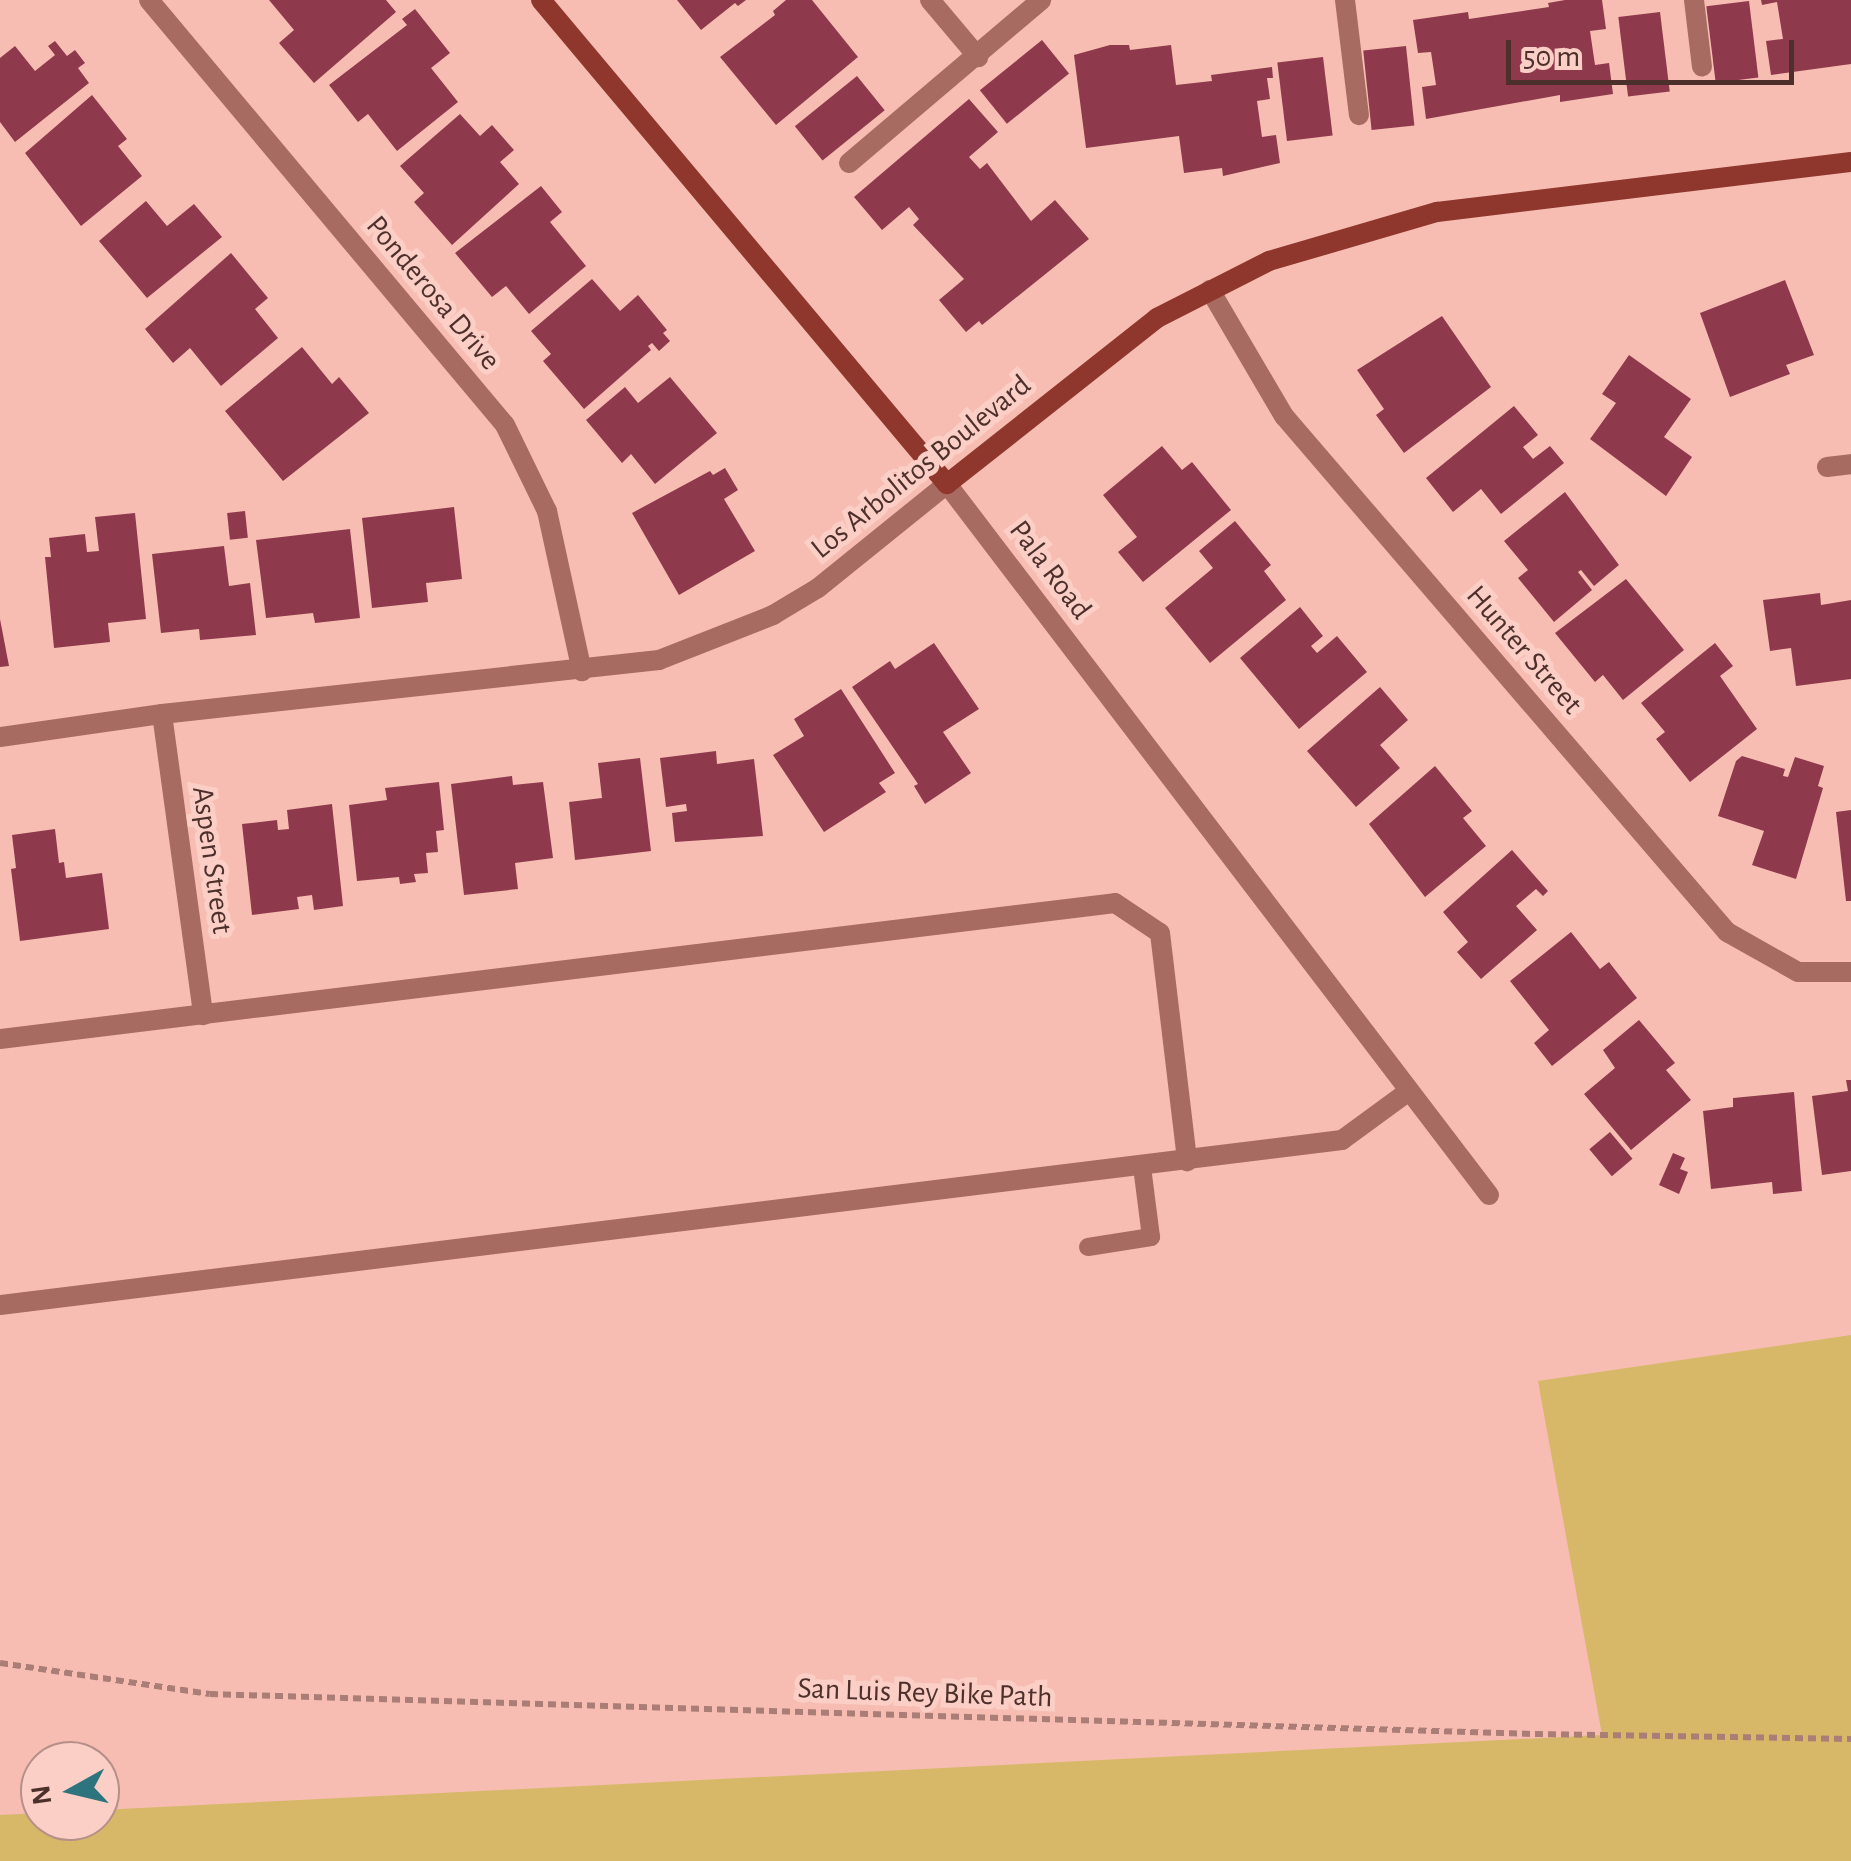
<!DOCTYPE html>
<html>
<head>
<meta charset="utf-8">
<style>
	body { margin:0 }
	#map { position:relative; width:1851px; height:1861px; overflow:hidden; background:#f7bdb3; font-family:"Alegreya Sans",sans-serif }
	div>[style] { position:absolute }
	[style*='--x'] { left:calc(var(--x)*1px); top:calc(var(--y)*1px); width:calc(var(--w)*1px); rotate:calc(var(--a)*1deg) }
	.green>* { inset:0; background:#d7b868 }
	.building>* { inset:0; background:#8f394c; transform-origin:0 0 }
	.path>* { height:6px; margin-top:-3px; transform-origin:0; background:repeating-linear-gradient(90deg,#aa7d76 0 8px,transparent 0 13px) }
	.lane>* { height:18px; margin:-9px; padding:0 9px; transform-origin:9px; border-radius:9px; background:#a86b62 }
	.street>* { height:20px; margin:-10px; padding:0 10px; transform-origin:10px; border-radius:10px; background:#a86b62 }
	.secondary>* { height:20px; margin:-10px; padding:0 10px; transform-origin:10px; border-radius:10px; background:#8f372d }
	span { translate:-50% -50%; white-space:nowrap; text-align:center; line-height:1.15; -webkit-text-stroke:10px #fbcec6; paint-order:stroke }
	.street-label { font-size:30px; color:#4d302c }
	.north { position:absolute; left:20px; top:1741px; width:100px; height:100px; box-sizing:border-box; background:#fbcec6; border:2px solid #b58f88; border-radius:50%; rotate:262deg; font-size:28px; font-weight:700; line-height:40px; text-align:center; color:#4d302c }
	.north::after { content:''; display:block; margin:auto; width:35px; height:45px; background:#2d747f; clip-path:polygon(50% 0,100% 100%,50% 72%,0 100%) }
	.scale { position:absolute; left:1506px; top:40px; width:288px; height:45px; box-sizing:border-box; border:5px solid #4d302c; border-top:0; padding-left:12px; font-size:30px; line-height:35px; white-space:nowrap; color:#4d302c; -webkit-text-stroke:8px #fbcec6; paint-order:stroke }
</style>
</head>
<body>
<div id="map">
	<div class="green">
		<i style="clip-path:polygon(1851px 1335px,1851px 1861px,0 1861px,0 1815px,40px 1813px,40px 1821px,100px 1821px,100px 1810px,1602px 1735px,1538px 1381px)"></i>
	</div>
	<div class="building">
		<i style="clip-path:polygon(269px 0,386px 0,396px 12px,314px 83px,279px 43px,294px 30px)"></i>
		<i style="clip-path:polygon(677px 0,746px 0,738px 6px,735px 3px,701px 30px)"></i>
		<i style="clip-path:polygon(786px 0,812px 0,858px 57px,776px 125px,720px 57px,775px 15px,773px 11px)"></i>
		<i style="clip-path:polygon(1565px 0,1602px 0,1606px 29px,1590px 31px,1595px 65px,1609px 63px,1613px 94px,1560px 102px,1560px 95px,1426px 119px,1422px 87px,1436px 85px,1431px 52px,1418px 53px,1413px 20px,1468px 12px,1469px 19px,1549px 7px,1548px 3px)"></i>
		<i style="clip-path:polygon(1761px 0,1851px 0,1851px 64px,1771px 75px,1766px 41px,1783px 39px,1777px 2px,1762px 5px)"></i>
		<i style="left:1749px;top:1px;width:77px;height:43px;rotate:83deg"></i>
		<i style="clip-path:polygon(415px 9px,450px 53px,431px 68px,458px 102px,397px 151px,368px 114px,358px 122px,329px 85px,407px 25px,402px 19px)"></i>
		<i style="left:1660px;top:12px;width:80px;height:42px;rotate:83deg"></i>
		<i style="left:1042px;top:40px;width:43px;height:80px;rotate:51deg"></i>
		<i style="clip-path:polygon(55px 41px,67px 56px,75px 50px,85px 63px,78px 68px,89px 83px,15px 142px,0 122px,0 58px,15px 46px,35px 71px,55px 55px,48px 46px)"></i>
		<i style="clip-path:polygon(1110px 45px,1129px 45px,1130px 50px,1171px 45px,1176px 85px,1212px 81px,1211px 75px,1272px 67px,1273px 78px,1267px 78px,1270px 99px,1257px 101px,1262px 137px,1276px 135px,1280px 163px,1223px 176px,1222px 168px,1184px 173px,1179px 136px,1086px 148px,1074px 55px)"></i>
		<i style="left:1406px;top:46px;width:80px;height:43px;rotate:84deg"></i>
		<i style="left:1323px;top:57px;width:79px;height:46px;rotate:83deg"></i>
		<i style="left:857px;top:76px;width:44px;height:80px;rotate:51deg"></i>
		<i style="clip-path:polygon(92px 95px,127px 139px,118px 146px,142px 176px,81px 226px,25px 153px)"></i>
		<i style="clip-path:polygon(969px 99px,998px 132px,969px 157px,980px 169px,987px 163px,1031px 221px,1055px 200px,1089px 239px,982px 325px,979px 321px,966px 332px,939px 300px,964px 279px,913px 225px,919px 219px,909px 207px,882px 230px,854px 197px)"></i>
		<i style="clip-path:polygon(460px 114px,480px 136px,492px 125px,514px 150px,500px 162px,519px 184px,452px 245px,414px 202px,424px 193px,400px 166px)"></i>
		<i style="clip-path:polygon(541px 186px,562px 212px,550px 222px,586px 266px,529px 314px,506px 286px,492px 297px,455px 253px)"></i>
		<i style="clip-path:polygon(146px 201px,167px 226px,194px 204px,222px 237px,147px 298px,99px 241px)"></i>
		<i style="clip-path:polygon(231px 253px,268px 298px,255px 309px,278px 338px,221px 386px,190px 348px,173px 363px,145px 329px)"></i>
		<i style="clip-path:polygon(592px 279px,620px 311px,638px 295px,667px 330px,663px 333px,670px 341px,659px 351px,652px 343px,648px 346px,651px 350px,584px 409px,543px 361px,551px 354px,531px 331px)"></i>
		<i style="clip-path:polygon(1785px 280px,1814px 355px,1786px 365px,1790px 374px,1730px 397px,1700px 313px)"></i>
		<i style="clip-path:polygon(1442px 316px,1491px 387px,1404px 453px,1376px 415px,1384px 409px,1357px 370px)"></i>
		<i style="clip-path:polygon(302px 347px,332px 384px,339px 377px,369px 413px,283px 481px,225px 411px)"></i>
		<i style="clip-path:polygon(1629px 355px,1691px 399px,1664px 437px,1692px 457px,1666px 496px,1590px 439px,1616px 403px,1602px 394px)"></i>
		<i style="clip-path:polygon(670px 377px,717px 433px,655px 484px,631px 454px,622px 463px,586px 420px,625px 387px,638px 403px)"></i>
		<i style="clip-path:polygon(1514px 406px,1538px 435px,1523px 447px,1533px 459px,1550px 446px,1564px 463px,1501px 514px,1481px 489px,1453px 512px,1426px 478px)"></i>
		<i style="clip-path:polygon(1162px 446px,1182px 470px,1192px 462px,1231px 510px,1143px 582px,1118px 552px,1137px 537px,1103px 495px)"></i>
		<i style="clip-path:polygon(725px 468px,738px 490px,724px 499px,755px 551px,679px 595px,632px 513px,710px 471px,713px 475px)"></i>
		<i style="clip-path:polygon(1565px 492px,1619px 565px,1594px 586px,1581px 570px,1578px 572px,1592px 590px,1554px 622px,1518px 578px,1528px 570px,1504px 541px)"></i>
		<i style="clip-path:polygon(454px 507px,462px 579px,426px 583px,428px 602px,372px 608px,362px 518px)"></i>
		<i style="left:245px;top:511px;width:27px;height:18px;rotate:84deg"></i>
		<i style="clip-path:polygon(135px 513px,146px 619px,108px 623px,110px 642px,54px 648px,45px 557px,51px 557px,49px 538px,85px 534px,87px 552px,99px 551px,95px 517px)"></i>
		<i style="clip-path:polygon(1235px 521px,1271px 565px,1264px 571px,1286px 600px,1210px 663px,1165px 608px,1213px 568px,1199px 551px)"></i>
		<i style="clip-path:polygon(350px 529px,360px 618px,315px 623px,313px 613px,266px 618px,256px 540px)"></i>
		<i style="clip-path:polygon(224px 546px,229px 586px,250px 583px,256px 635px,200px 640px,199px 629px,161px 633px,152px 554px)"></i>
		<i style="clip-path:polygon(1626px 579px,1684px 650px,1623px 700px,1603px 675px,1595px 682px,1555px 633px)"></i>
		<i style="clip-path:polygon(1820px 593px,1821px 605px,1851px 600px,1851px 679px,1796px 686px,1791px 648px,1770px 651px,1763px 600px)"></i>
		<i style="clip-path:polygon(1300px 607px,1323px 636px,1311px 646px,1317px 653px,1337px 636px,1367px 672px,1299px 729px,1240px 658px)"></i>
		<i style="clip-path:polygon(0 619px,9px 666px,0 667px)"></i>
		<i style="clip-path:polygon(934px 643px,979px 709px,943px 732px,971px 773px,925px 804px,914px 786px,918px 784px,852px 687px,890px 661px,895px 669px)"></i>
		<i style="clip-path:polygon(1715px 643px,1733px 666px,1720px 676px,1757px 729px,1690px 782px,1656px 739px,1665px 732px,1641px 703px)"></i>
		<i style="clip-path:polygon(1380px 687px,1408px 720px,1380px 745px,1400px 768px,1356px 807px,1307px 751px)"></i>
		<i style="clip-path:polygon(841px 689px,895px 773px,879px 783px,886px 792px,824px 832px,773px 755px,804px 736px,794px 719px)"></i>
		<i style="clip-path:polygon(716px 751px,717px 764px,754px 759px,763px 836px,675px 842px,672px 813px,687px 811px,686px 804px,666px 807px,660px 758px)"></i>
		<i style="clip-path:polygon(1742px 756px,1785px 769px,1783px 776px,1788px 777px,1795px 757px,1824px 766px,1818px 786px,1823px 788px,1796px 879px,1752px 865px,1764px 831px,1718px 816px,1736px 761px)"></i>
		<i style="clip-path:polygon(640px 758px,651px 851px,575px 860px,569px 802px,602px 798px,598px 763px)"></i>
		<i style="clip-path:polygon(1435px 766px,1472px 811px,1463px 818px,1486px 846px,1425px 897px,1369px 824px)"></i>
		<i style="clip-path:polygon(512px 776px,513px 785px,543px 782px,553px 858px,515px 863px,518px 889px,464px 895px,451px 784px)"></i>
		<i style="clip-path:polygon(439px 782px,444px 830px,436px 831px,438px 852px,426px 853px,428px 873px,414px 874px,416px 882px,400px 884px,399px 877px,357px 881px,349px 805px,387px 800px,385px 788px)"></i>
		<i style="clip-path:polygon(332px 804px,343px 906px,314px 910px,312px 895px,297px 897px,299px 909px,252px 915px,242px 824px,277px 820px,278px 830px,289px 829px,287px 810px)"></i>
		<i style="clip-path:polygon(1851px 810px,1851px 901px,1846px 901px,1836px 812px)"></i>
		<i style="clip-path:polygon(55px 829px,59px 863px,64px 862px,66px 878px,102px 873px,109px 929px,20px 941px,11px 869px,16px 868px,12px 835px)"></i>
		<i style="clip-path:polygon(1512px 850px,1548px 891px,1543px 896px,1536px 889px,1516px 906px,1537px 930px,1481px 979px,1457px 952px,1468px 942px,1443px 912px)"></i>
		<i style="clip-path:polygon(1571px 932px,1600px 969px,1609px 962px,1637px 998px,1552px 1066px,1534px 1043px,1549px 1030px,1510px 981px)"></i>
		<i style="clip-path:polygon(1639px 1020px,1675px 1063px,1666px 1070px,1691px 1100px,1631px 1150px,1584px 1094px,1615px 1068px,1603px 1050px)"></i>
		<i style="clip-path:polygon(1846px 1080px,1851px 1080px,1851px 1171px,1822px 1175px,1812px 1096px,1848px 1091px)"></i>
		<i style="clip-path:polygon(1794px 1092px,1802px 1191px,1773px 1194px,1772px 1182px,1711px 1189px,1703px 1111px,1733px 1107px,1733px 1098px)"></i>
		<i style="left:1610px;top:1132px;width:35px;height:27px;rotate:50deg"></i>
		<i style="clip-path:polygon(1673px 1153px,1685px 1158px,1680px 1169px,1688px 1172px,1679px 1194px,1659px 1185px)"></i>
	</div>
	<div class="path">
		<i style="--x:0;--y:1663;--w:212;--a:8.4"></i>
		<i style="--x:210;--y:1694;--w:1326;--a:1.73"></i>
		<i style="--x:1535;--y:1734;--w:316;--a:0.9"></i>
	</div>
	<div class="lane">
		<i style="--x:1088;--y:1247;--w:64;--a:-9"></i>
		<i style="--x:1151;--y:1237;--w:71;--a:-97.3"></i>
	</div>
	<div class="street">
		<i style="--x:149;--y:0;--w:554;--a:50.05"></i>
		<i style="--x:505;--y:425;--w:96;--a:64"></i>
		<i style="--x:547;--y:511;--w:164;--a:77.7"></i>
		<i style="--x:930;--y:0;--w:75;--a:49.9"></i>
		<i style="--x:1345;--y:0;--w:116;--a:83.1"></i>
		<i style="--x:1694;--y:0;--w:67;--a:83.2"></i>
		<i style="--x:849;--y:163;--w:252;--a:-40.3"></i>
		<i style="--x:1210;--y:290;--w:146;--a:59.6"></i>
		<i style="--x:1284;--y:416;--w:680;--a:49.35"></i>
		<i style="--x:1727;--y:932;--w:81;--a:29.4"></i>
		<i style="--x:1798;--y:972;--w:53;--a:0"></i>
		<i style="--x:1827;--y:467;--w:24;--a:-7"></i>
		<i style="--x:162;--y:714;--w:304;--a:82.2"></i>
		<i style="--x:0;--y:737;--w:164;--a:-8.1"></i>
		<i style="--x:162;--y:714;--w:500;--a:-6.2"></i>
		<i style="--x:659;--y:660;--w:123;--a:-21.5"></i>
		<i style="--x:773;--y:615;--w:52;--a:-31"></i>
		<i style="--x:818;--y:588;--w:166;--a:-38.9"></i>
		<i style="--x:947;--y:484;--w:894;--a:52.68"></i>
		<i style="--x:0;--y:1039;--w:1123;--a:-6.95"></i>
		<i style="--x:1115;--y:903;--w:54;--a:33.7"></i>
		<i style="--x:1160;--y:933;--w:230;--a:83.2"></i>
		<i style="--x:0;--y:1305;--w:1352;--a:-7.01"></i>
		<i style="--x:1342;--y:1140;--w:83;--a:-36.2"></i>
	</div>
	<div class="secondary">
		<i style="--x:541;--y:0;--w:632;--a:50.01"></i>
		<i style="--x:947;--y:484;--w:268;--a:-38.3"></i>
		<i style="--x:1157;--y:318;--w:126;--a:-27"></i>
		<i style="--x:1269;--y:261;--w:175;--a:-16.3"></i>
		<i style="--x:1437;--y:212;--w:417;--a:-6.9"></i>
	</div>
	<div class="street-label">
		<span style="left:433px;top:293px;rotate:50deg">Ponderosa Drive</span>
		<span style="left:921px;top:467px;rotate:-39deg">Los Arbolitos Boulevard</span>
		<span style="left:1050px;top:570px;rotate:53deg">Pala Road</span>
		<span style="left:1524px;top:650px;rotate:49deg">Hunter Street</span>
		<span style="left:212px;top:860px;rotate:82deg">Aspen Street</span>
		<span style="left:925px;top:1693px;rotate:2deg">San Luis Rey Bike Path</span>
	</div>
	<div class="north">N</div>
	<div class="scale">50 m</div>
</div>
</body>
</html>
